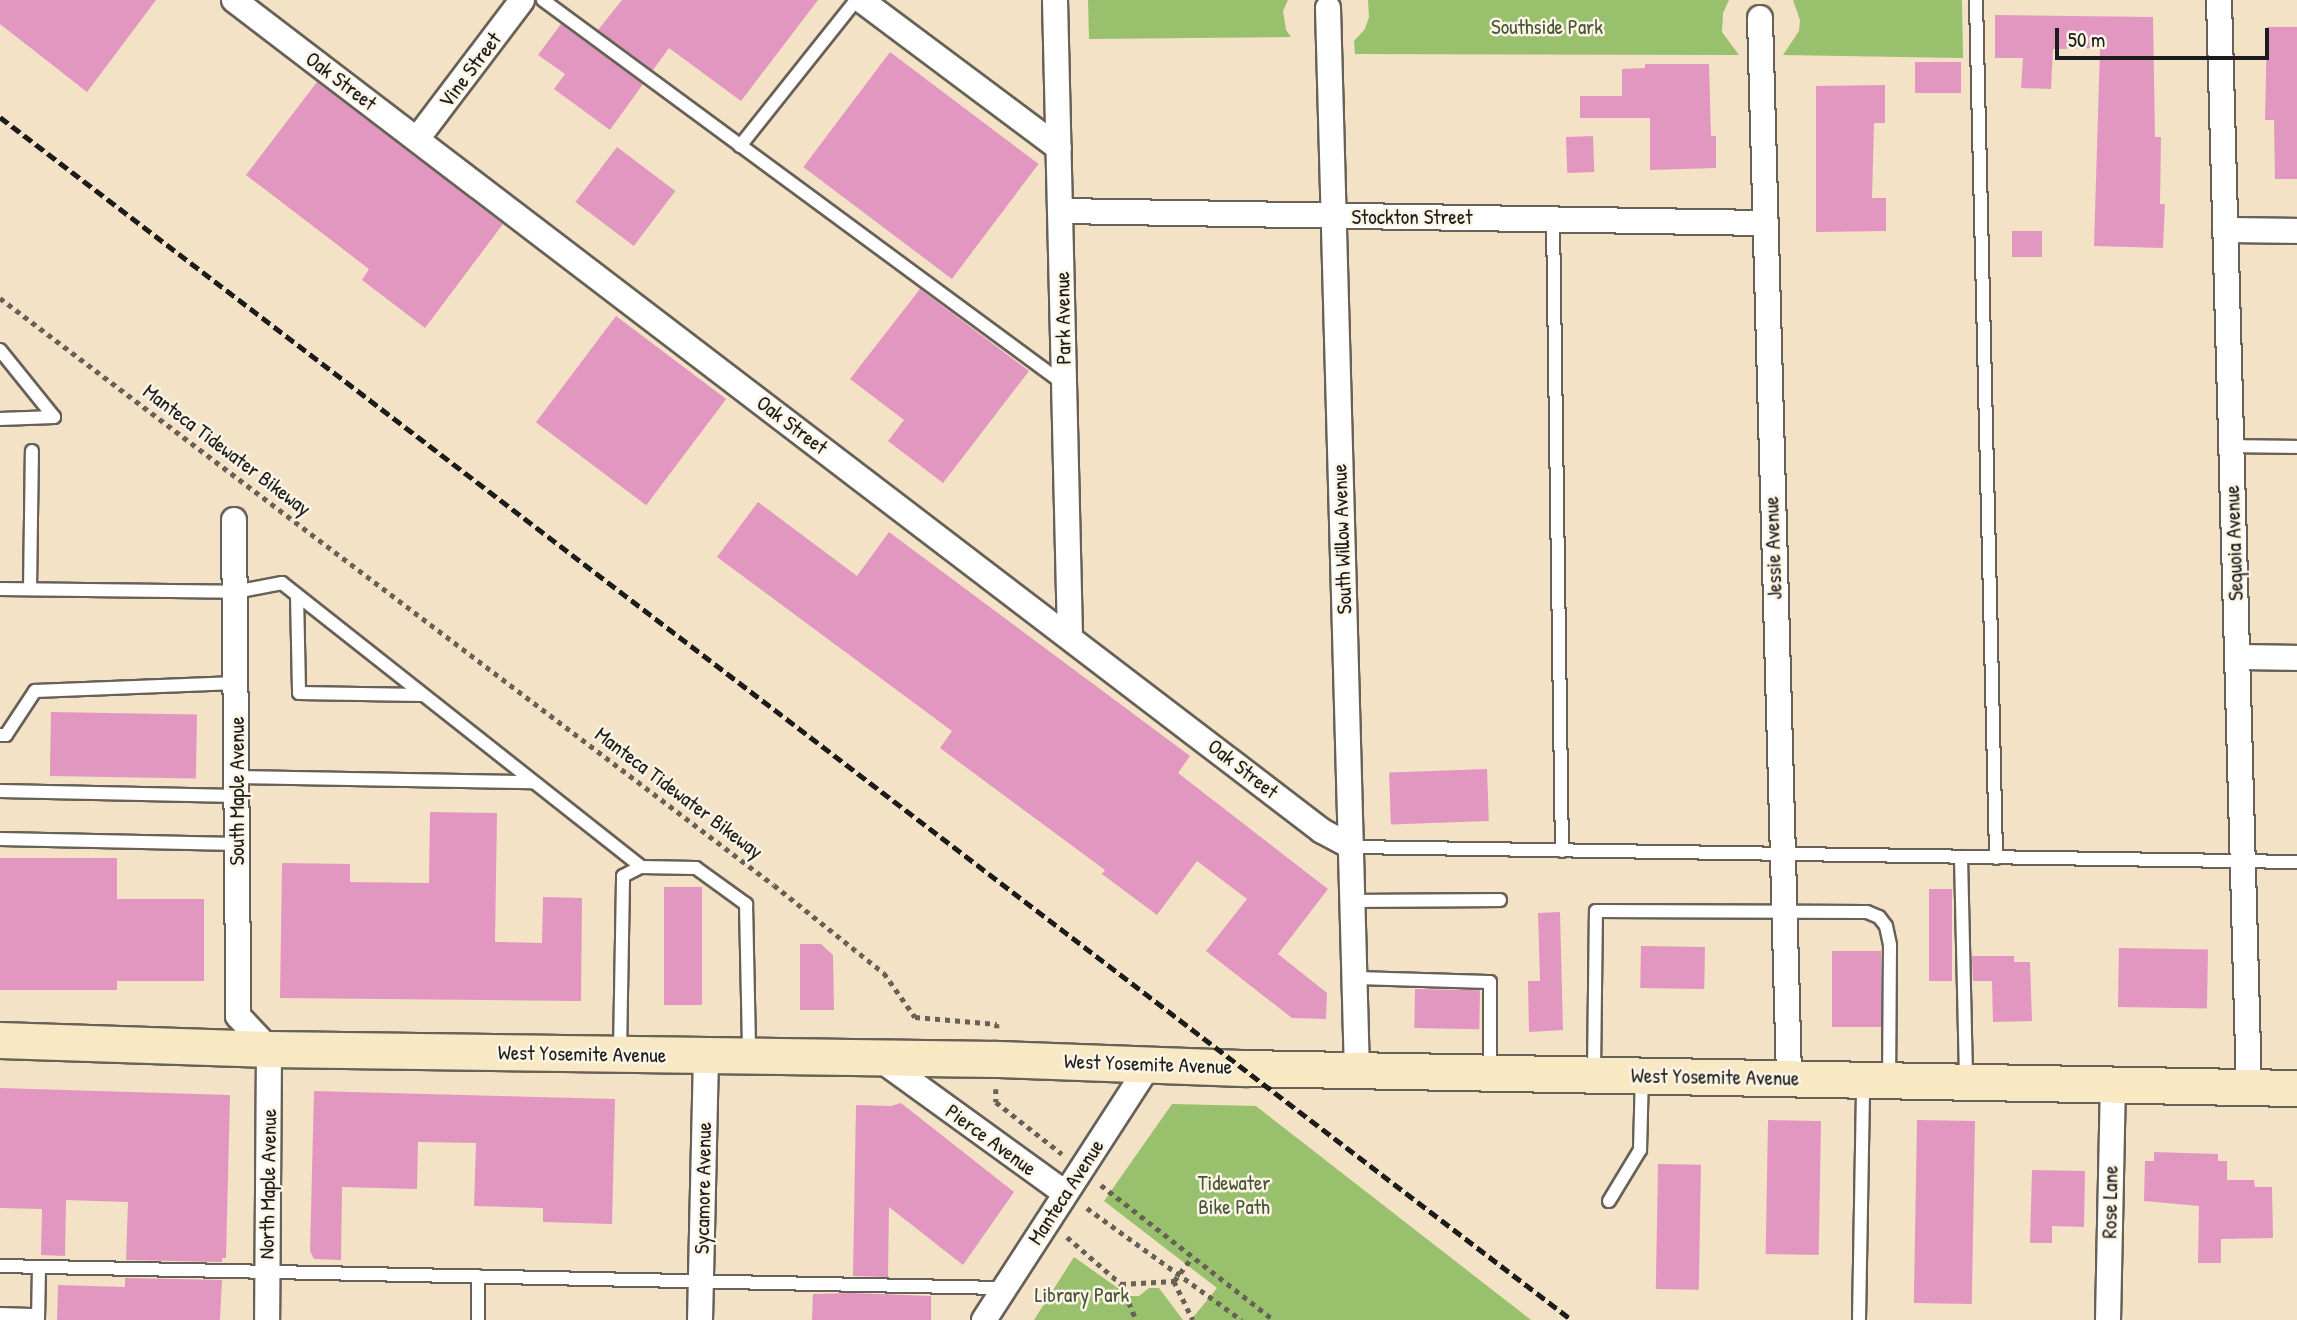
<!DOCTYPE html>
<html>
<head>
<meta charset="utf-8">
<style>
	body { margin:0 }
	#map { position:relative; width:2297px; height:1320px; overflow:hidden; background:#f3e2c5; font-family:"Patrick Hand",sans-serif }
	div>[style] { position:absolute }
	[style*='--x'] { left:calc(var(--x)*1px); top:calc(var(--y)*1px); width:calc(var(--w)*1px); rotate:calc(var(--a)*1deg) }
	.green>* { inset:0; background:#98c06d }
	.building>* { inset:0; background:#e297c1; transform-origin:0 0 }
	.path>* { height:4.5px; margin-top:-2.25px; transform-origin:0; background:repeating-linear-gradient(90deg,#676157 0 5px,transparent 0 10px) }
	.roads { filter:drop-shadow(2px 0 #676157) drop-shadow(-2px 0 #676157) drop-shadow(0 2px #676157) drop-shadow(0 -2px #676157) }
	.lane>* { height:12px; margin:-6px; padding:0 6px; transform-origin:6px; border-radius:6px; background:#fff }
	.street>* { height:24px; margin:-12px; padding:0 12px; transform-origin:12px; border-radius:12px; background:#fff }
	.secondary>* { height:35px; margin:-17.5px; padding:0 17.5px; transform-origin:17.5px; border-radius:17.5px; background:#f8e8c3 }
	.rail>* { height:5px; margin-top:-2.5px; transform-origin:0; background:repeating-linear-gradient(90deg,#1c1c1c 0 10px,transparent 0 15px) }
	span { translate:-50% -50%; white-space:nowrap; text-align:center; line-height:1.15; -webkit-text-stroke:5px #fcf5e5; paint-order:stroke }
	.park-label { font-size:21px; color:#475538 }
	.street-label { font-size:21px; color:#1c1c1c }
	.scale { position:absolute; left:2055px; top:28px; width:214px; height:32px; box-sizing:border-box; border:4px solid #1c1c1c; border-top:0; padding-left:9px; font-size:21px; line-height:24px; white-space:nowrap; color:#1c1c1c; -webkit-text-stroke:5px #fcf5e5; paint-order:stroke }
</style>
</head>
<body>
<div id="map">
	<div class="green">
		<i style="clip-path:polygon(1088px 0,1288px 0,1283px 11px,1286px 30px,1291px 37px,1089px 39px)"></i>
		<i style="clip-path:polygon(1368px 0,1729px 0,1723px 13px,1722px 32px,1739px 55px,1355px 54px,1354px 41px,1365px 29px,1369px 17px)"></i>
		<i style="clip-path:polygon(1793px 0,1962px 0,1963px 58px,1783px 55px,1799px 31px,1800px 20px)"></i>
		<i style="clip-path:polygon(1172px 1104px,1256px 1106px,1531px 1320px,1191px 1320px,1217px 1288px,1104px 1201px)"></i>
		<i style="clip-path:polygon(1074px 1257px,1129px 1296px,1139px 1296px,1149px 1288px,1159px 1288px,1183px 1320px,1034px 1320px)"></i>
	</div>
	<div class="building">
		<i style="clip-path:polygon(0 0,156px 0,87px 92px,0 24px)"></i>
		<i style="clip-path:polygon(622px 0,818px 0,741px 101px,669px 48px,653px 70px,598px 30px)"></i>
		<i style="clip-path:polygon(1995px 15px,2153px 17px,2155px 137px,2161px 137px,2160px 204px,2165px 204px,2163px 248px,2094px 246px,2100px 48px,2053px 49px,2051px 89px,2021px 88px,2023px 58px,1995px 58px)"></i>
		<i style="clip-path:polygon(561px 24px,643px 84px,610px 130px,554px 89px,565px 74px,538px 55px)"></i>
		<i style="clip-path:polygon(2267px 27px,2297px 27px,2297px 179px,2275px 179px,2274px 120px,2265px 120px)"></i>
		<i style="left:890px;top:52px;width:186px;height:144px;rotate:37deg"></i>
		<i style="left:1915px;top:62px;width:46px;height:31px"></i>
		<i style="clip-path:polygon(1645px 64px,1709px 64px,1711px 136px,1716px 136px,1716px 168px,1650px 170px,1650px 118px,1580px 118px,1580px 96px,1622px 96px,1622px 69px,1645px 68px)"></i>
		<i style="clip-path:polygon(317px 82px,503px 224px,425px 328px,362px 280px,369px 269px,246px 175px)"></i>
		<i style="clip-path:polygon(1885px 85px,1885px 123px,1874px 123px,1872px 198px,1886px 198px,1886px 231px,1816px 232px,1816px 86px)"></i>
		<i style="left:1593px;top:136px;width:36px;height:27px;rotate:88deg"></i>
		<i style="left:617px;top:147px;width:73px;height:69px;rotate:37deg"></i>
		<i style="left:2042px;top:231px;width:26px;height:30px;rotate:90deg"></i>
		<i style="clip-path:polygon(920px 289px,1029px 371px,943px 483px,888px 441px,904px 420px,850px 379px)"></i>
		<i style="left:616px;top:316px;width:138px;height:133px;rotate:37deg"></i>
		<i style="clip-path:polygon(758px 502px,857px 576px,889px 532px,1190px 756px,1178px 773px,1328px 889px,1278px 954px,1327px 993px,1326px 1019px,1292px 1018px,1206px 951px,1247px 899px,1197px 861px,1157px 915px,1102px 874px,1105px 870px,940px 748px,952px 731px,717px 557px)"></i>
		<i style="left:51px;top:712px;width:146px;height:64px;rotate:1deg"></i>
		<i style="left:1487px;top:769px;width:52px;height:98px;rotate:88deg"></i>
		<i style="clip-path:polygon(430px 812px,497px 813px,495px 942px,542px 943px,543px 897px,582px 898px,581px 1001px,280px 998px,282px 863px,350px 864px,350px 882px,429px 883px)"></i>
		<i style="clip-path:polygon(0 858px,117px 858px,117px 899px,204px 899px,204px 981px,117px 981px,117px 990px,0 990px)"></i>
		<i style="left:664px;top:887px;width:38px;height:118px"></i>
		<i style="left:1929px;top:889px;width:23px;height:92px"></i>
		<i style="clip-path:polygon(1560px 912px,1563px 1030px,1529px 1032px,1528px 981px,1540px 981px,1538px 913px)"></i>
		<i style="clip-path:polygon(800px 944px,821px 944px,833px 955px,834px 1010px,800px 1010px)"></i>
		<i style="left:1641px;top:946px;width:64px;height:42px;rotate:1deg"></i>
		<i style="left:2119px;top:948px;width:89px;height:59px;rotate:1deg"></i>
		<i style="left:1832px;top:951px;width:49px;height:76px"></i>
		<i style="clip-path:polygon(1972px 956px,2014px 956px,2014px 962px,2030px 962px,2032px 1021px,1993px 1022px,1992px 981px,1973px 981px)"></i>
		<i style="left:1415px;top:989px;width:65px;height:39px;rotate:1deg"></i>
		<i style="clip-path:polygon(0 1088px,230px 1095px,226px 1258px,222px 1258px,222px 1262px,126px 1260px,128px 1202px,66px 1200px,65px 1256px,41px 1255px,42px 1209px,0 1208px)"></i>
		<i style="clip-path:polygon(314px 1091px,615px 1099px,612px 1224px,543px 1222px,543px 1208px,474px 1206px,476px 1143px,418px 1142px,417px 1189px,342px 1187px,341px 1260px,314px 1259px,310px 1251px)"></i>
		<i style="clip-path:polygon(901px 1103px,1014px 1192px,963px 1265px,889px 1207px,888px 1277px,853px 1276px,856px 1105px,891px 1106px)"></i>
		<i style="left:1768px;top:1120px;width:53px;height:134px;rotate:1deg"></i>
		<i style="left:1917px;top:1120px;width:58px;height:183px;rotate:1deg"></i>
		<i style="clip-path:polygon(2154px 1152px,2218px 1154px,2218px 1161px,2227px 1161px,2227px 1180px,2254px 1180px,2255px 1187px,2272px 1187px,2273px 1238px,2221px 1239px,2221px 1263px,2198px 1263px,2199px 1206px,2144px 1201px,2145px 1161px,2154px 1161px)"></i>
		<i style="left:1658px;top:1164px;width:43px;height:125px;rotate:1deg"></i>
		<i style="clip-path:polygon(2032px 1170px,2085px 1171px,2084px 1227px,2052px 1226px,2052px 1243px,2030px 1243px)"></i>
		<i style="clip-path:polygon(125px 1278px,222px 1280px,220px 1320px,57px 1320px,58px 1285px,125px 1287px)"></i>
		<i style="clip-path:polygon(852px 1293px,931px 1296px,931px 1320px,812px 1320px,813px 1294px)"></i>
	</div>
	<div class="path">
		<i style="--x:0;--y:298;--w:971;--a:37.18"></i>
		<i style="--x:774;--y:885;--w:141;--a:38.7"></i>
		<i style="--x:884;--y:973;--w:54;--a:54.8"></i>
		<i style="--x:915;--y:1017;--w:82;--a:4.9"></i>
		<i style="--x:997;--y:1024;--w:4;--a:90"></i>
		<i style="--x:996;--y:1089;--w:13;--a:90"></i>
		<i style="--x:996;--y:1102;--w:84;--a:38.2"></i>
		<i style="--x:1101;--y:1185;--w:219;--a:38"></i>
		<i style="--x:1087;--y:1208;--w:191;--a:35.9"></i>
		<i style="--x:1067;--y:1237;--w:72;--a:41"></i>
		<i style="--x:1121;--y:1284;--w:39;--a:67"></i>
		<i style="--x:1174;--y:1281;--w:43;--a:64"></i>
		<i style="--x:1121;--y:1284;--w:53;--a:-3.2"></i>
		<i style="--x:1174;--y:1281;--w:30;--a:-53"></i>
	</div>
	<div class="roads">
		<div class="lane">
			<i style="--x:543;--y:0;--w:647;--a:36.39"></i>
			<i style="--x:1976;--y:0;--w:858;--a:88.66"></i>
			<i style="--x:740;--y:146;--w:186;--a:-51.5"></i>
			<i style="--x:1553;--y:218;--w:633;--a:89.19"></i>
			<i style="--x:0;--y:350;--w:86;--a:51.1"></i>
			<i style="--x:54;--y:417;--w:54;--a:177.9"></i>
			<i style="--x:2231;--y:446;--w:66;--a:0.9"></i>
			<i style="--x:0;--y:589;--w:235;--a:0.7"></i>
			<i style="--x:235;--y:592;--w:48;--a:-10.8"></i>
			<i style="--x:282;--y:583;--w:458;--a:38.3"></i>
			<i style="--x:30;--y:589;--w:138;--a:-89.2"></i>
			<i style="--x:297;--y:595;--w:98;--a:88.8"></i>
			<i style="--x:299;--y:693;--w:123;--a:0.9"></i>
			<i style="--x:0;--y:735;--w:6;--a:0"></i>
			<i style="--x:6;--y:735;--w:53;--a:-56.6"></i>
			<i style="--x:35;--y:691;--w:201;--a:-2.3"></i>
			<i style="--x:237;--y:777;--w:296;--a:1"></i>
			<i style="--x:0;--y:791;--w:237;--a:1.2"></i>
			<i style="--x:0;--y:839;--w:237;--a:1.2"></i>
			<i style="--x:1352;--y:847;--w:945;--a:0.91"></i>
			<i style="--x:1961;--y:857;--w:221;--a:88.7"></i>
			<i style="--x:1353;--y:901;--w:147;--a:-0.4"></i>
			<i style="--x:1355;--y:978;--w:135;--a:1.7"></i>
			<i style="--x:1490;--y:982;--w:87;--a:90"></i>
			<i style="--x:620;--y:1052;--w:176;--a:-89"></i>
			<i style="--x:623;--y:876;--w:20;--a:-27"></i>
			<i style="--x:641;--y:867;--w:55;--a:1"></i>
			<i style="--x:696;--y:868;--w:62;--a:35.8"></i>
			<i style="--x:746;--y:904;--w:149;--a:88.8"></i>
			<i style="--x:1594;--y:1071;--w:160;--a:-89.3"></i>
			<i style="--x:1596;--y:911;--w:271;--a:0.2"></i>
			<i style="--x:1867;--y:912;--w:13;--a:23"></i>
			<i style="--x:1879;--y:917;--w:11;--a:52"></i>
			<i style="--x:1886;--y:926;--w:19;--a:78"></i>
			<i style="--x:1890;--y:945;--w:132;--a:90.4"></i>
			<i style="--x:1609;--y:1201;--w:60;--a:-58.7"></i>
			<i style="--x:1640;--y:1150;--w:74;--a:-88.5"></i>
			<i style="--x:0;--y:1266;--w:1004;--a:1.26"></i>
			<i style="--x:0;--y:1314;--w:38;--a:2"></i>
			<i style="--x:38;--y:1320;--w:53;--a:-88.9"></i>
			<i style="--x:478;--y:1320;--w:44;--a:-90"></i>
			<i style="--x:1859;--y:1320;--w:238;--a:-89"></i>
		</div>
		<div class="street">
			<i style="--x:234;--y:0;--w:1369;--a:37.37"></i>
			<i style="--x:1322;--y:831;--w:34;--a:28"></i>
			<i style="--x:861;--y:0;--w:247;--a:36.8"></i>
			<i style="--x:1055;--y:0;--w:636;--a:88.65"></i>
			<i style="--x:2219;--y:0;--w:1087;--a:88.42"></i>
			<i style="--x:1328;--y:8;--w:1062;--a:88.44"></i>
			<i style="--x:1760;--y:18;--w:1060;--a:88.43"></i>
			<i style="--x:417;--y:139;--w:174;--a:-52.9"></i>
			<i style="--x:1061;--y:211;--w:702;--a:0.98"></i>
			<i style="--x:2225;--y:230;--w:72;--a:0.8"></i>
			<i style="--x:234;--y:520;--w:496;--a:89.5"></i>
			<i style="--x:238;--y:1016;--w:45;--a:46.8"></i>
			<i style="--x:269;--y:1049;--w:271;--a:90.4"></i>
			<i style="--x:2238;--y:657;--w:59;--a:1"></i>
			<i style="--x:877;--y:1057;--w:232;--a:35.9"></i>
			<i style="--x:700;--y:1320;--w:264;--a:-88.7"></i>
			<i style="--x:984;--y:1320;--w:304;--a:-57.1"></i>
			<i style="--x:2108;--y:1320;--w:235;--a:-88.8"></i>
		</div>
		<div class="secondary">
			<i style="--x:0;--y:1040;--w:269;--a:1.9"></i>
			<i style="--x:269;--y:1049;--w:727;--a:0.79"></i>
			<i style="--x:996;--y:1059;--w:248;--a:2.1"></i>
			<i style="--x:1244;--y:1068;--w:1053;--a:1.09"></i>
		</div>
	</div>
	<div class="rail">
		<i style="--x:0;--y:117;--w:1979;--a:37.43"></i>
	</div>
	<div class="park-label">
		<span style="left:1547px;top:27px">Southside Park</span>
		<span style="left:1234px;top:1195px">Tidewater<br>Bike Path</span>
		<span style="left:1082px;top:1295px">Library Park</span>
	</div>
	<div class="street-label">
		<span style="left:470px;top:70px;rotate:-53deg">Vine Street</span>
		<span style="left:341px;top:81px;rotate:37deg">Oak Street</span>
		<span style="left:1412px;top:217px">Stockton Street</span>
		<span style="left:1063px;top:318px;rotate:-91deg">Park Avenue</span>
		<span style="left:792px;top:425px;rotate:37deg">Oak Street</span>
		<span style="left:227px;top:450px;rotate:37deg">Manteca Tidewater Bikeway</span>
		<span style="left:1342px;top:539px;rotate:-92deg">South Willow Avenue</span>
		<span style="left:2234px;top:543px;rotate:-92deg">Sequoia Avenue</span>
		<span style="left:1773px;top:548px;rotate:-92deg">Jessie Avenue</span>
		<span style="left:1243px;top:769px;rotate:38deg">Oak Street</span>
		<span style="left:237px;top:791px;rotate:-90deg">South Maple Avenue</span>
		<span style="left:679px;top:793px;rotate:37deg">Manteca Tidewater Bikeway</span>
		<span style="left:582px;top:1054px;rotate:1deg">West Yosemite Avenue</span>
		<span style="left:1148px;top:1064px;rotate:2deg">West Yosemite Avenue</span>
		<span style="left:1715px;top:1077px;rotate:1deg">West Yosemite Avenue</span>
		<span style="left:991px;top:1140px;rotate:36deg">Pierce Avenue</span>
		<span style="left:268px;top:1184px;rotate:-89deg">North Maple Avenue</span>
		<span style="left:703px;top:1188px;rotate:-89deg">Sycamore Avenue</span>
		<span style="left:1066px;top:1192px;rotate:-57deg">Manteca Avenue</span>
		<span style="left:2110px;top:1202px;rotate:-89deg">Rose Lane</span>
	</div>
	<div class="scale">50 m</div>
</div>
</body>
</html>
